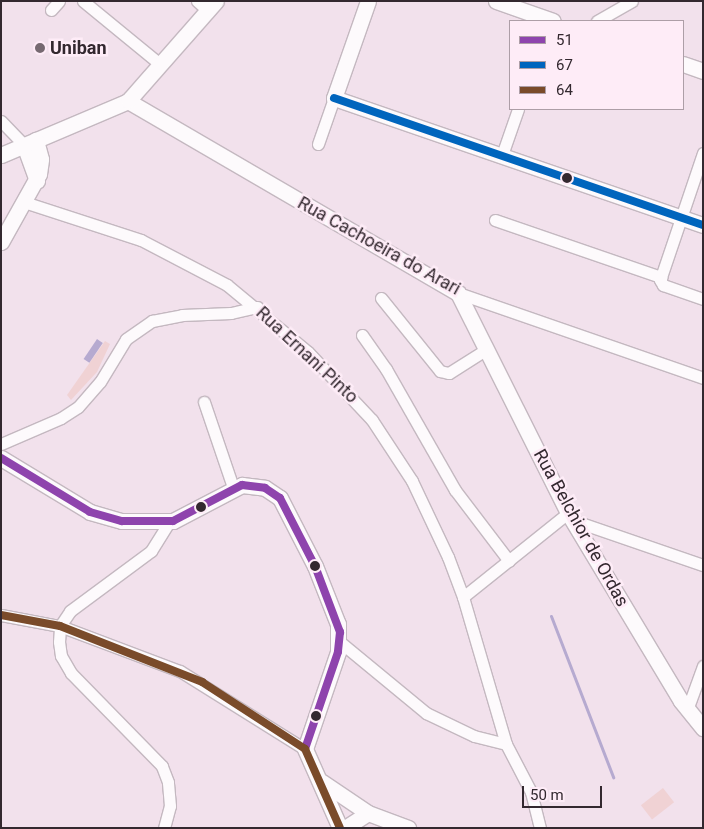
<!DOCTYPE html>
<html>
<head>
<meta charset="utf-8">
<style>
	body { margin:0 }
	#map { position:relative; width:704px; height:829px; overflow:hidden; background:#f2e1ec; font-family:Roboto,sans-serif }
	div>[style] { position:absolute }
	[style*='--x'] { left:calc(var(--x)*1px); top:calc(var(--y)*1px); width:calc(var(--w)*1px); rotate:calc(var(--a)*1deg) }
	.green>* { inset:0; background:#f0d2d4; transform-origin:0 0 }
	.water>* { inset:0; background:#b6aad0; transform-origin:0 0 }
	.stream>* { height:3px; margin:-1.5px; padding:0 1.5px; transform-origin:1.5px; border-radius:1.5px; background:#b6aad0 }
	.roads { filter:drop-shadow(1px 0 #c4b8c0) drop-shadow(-1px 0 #c4b8c0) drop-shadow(0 1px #c4b8c0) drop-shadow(0 -1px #c4b8c0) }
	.street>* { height:11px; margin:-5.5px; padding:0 5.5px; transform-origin:5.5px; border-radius:5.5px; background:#fdfafc }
	.secondary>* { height:15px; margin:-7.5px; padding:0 7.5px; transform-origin:7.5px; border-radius:7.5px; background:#fdfafc }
	.bus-1>* { height:8px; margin:-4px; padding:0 4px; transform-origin:4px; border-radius:4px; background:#8e44ad }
	.bus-2>* { height:8px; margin:-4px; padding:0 4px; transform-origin:4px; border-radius:4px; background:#0065bd }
	.bus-3>* { height:8px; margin:-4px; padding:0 4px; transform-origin:4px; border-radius:4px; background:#7a4b2a }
	.dots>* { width:14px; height:14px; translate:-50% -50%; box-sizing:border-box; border:2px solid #feecf7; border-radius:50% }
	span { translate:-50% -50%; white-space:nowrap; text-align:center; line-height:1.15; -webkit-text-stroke:5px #feecf7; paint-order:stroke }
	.poi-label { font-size:18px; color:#33282f; font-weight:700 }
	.left { translate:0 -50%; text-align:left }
	.street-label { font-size:18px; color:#33282f }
	.frame { position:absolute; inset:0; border:2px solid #33282f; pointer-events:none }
	.legend { position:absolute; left:509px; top:20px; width:175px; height:90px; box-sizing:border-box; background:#feecf7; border:1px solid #ad9ea7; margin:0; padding:6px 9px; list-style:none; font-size:15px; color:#33282f }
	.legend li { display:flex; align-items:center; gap:10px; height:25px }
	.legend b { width:25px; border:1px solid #ad9ea7 }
	.scale { position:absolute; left:522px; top:786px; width:80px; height:22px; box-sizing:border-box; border:2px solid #33282f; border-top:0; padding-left:6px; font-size:15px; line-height:18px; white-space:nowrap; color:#33282f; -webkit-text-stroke:4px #feecf7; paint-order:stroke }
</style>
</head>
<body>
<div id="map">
	<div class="green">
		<i style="clip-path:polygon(105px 341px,110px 344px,97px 372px,71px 400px,67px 395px)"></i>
		<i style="left:663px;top:788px;width:18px;height:28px;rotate:52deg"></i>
	</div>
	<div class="water">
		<i style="left:97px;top:339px;width:7px;height:24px;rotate:34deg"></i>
	</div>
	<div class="stream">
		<i style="--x:551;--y:616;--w:173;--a:68.9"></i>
	</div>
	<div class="roads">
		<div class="street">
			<i style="--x:83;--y:1;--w:101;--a:39.4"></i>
			<i style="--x:197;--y:1;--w:15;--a:42"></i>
			<i style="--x:51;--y:10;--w:12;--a:-48"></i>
			<i style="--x:597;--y:21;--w:40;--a:-29.7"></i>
			<i style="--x:1;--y:121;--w:33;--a:46"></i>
			<i style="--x:318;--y:144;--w:49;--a:-70.8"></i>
			<i style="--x:703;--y:153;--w:134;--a:108.7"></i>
			<i style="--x:660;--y:280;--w:6;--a:59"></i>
			<i style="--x:663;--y:285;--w:42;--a:19.3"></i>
			<i style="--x:502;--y:155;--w:49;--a:-70.8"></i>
			<i style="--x:24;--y:202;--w:123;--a:18"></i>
			<i style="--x:141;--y:240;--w:97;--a:27.6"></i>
			<i style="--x:227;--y:285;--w:105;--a:39.6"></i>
			<i style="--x:308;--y:352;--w:93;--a:46.7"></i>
			<i style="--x:372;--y:420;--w:73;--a:56.7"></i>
			<i style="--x:412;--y:481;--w:84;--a:64.7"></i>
			<i style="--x:448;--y:557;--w:43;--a:69.4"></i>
			<i style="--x:463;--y:597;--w:153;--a:73.7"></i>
			<i style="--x:506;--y:744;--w:54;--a:62.5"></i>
			<i style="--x:531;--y:792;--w:37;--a:76"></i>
			<i style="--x:495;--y:220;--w:176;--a:19"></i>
			<i style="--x:458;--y:293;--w:259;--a:19.1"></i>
			<i style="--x:381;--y:298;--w:94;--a:51.1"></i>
			<i style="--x:440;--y:371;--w:9;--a:13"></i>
			<i style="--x:449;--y:373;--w:45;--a:-32.3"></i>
			<i style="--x:362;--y:335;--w:42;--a:54.8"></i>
			<i style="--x:386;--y:369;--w:139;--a:60.3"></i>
			<i style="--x:455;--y:490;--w:89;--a:52.7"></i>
			<i style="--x:204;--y:402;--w:90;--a:71.2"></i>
			<i style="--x:1;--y:444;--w:65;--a:-23.4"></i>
			<i style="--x:61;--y:418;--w:20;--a:-33"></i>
			<i style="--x:78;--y:407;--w:33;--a:-49"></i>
			<i style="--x:100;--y:382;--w:50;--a:-58.8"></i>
			<i style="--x:126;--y:339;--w:32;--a:-35"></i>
			<i style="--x:152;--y:321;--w:31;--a:-11"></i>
			<i style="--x:182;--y:315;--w:49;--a:-2.3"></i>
			<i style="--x:231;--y:313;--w:27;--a:-13"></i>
			<i style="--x:572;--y:520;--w:139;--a:19"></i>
			<i style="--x:463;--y:597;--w:134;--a:-38.7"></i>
			<i style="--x:1;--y:615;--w:60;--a:10.6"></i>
			<i style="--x:60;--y:626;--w:128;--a:20.6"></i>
			<i style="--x:180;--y:671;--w:147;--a:32"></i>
			<i style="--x:340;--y:642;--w:112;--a:39.5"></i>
			<i style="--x:426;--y:713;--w:53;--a:25.6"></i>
			<i style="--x:474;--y:736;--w:33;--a:14"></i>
			<i style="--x:687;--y:710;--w:47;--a:-70"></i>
			<i style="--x:164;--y:828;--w:23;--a:-75"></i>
			<i style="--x:170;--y:806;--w:24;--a:-95"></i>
			<i style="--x:168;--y:782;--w:17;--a:-111"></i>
			<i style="--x:162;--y:766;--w:130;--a:-134.4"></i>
			<i style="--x:71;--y:673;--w:20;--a:-120"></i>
			<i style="--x:61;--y:656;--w:14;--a:-98"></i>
			<i style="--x:59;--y:642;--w:16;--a:-86"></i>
			<i style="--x:60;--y:626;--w:18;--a:-56"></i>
			<i style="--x:70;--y:611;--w:101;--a:-36.5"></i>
			<i style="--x:151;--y:551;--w:34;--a:-58"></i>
		</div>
		<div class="secondary">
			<i style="--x:368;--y:1;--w:103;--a:109.3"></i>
			<i style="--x:334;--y:98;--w:390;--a:19"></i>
			<i style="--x:496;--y:1;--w:60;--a:19.3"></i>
			<i style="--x:683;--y:64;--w:21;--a:19"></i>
			<i style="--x:128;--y:101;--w:382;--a:30.2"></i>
			<i style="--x:458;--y:293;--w:246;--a:63.4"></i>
			<i style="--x:568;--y:513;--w:219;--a:59"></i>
			<i style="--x:681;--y:701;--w:35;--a:51"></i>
			<i style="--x:24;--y:145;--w:38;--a:70"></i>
			<i style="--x:1;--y:155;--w:138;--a:-23"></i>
			<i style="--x:128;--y:101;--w:133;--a:-48.7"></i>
			<i style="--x:1;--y:242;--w:78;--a:-60.8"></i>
			<i style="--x:39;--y:174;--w:15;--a:-82"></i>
			<i style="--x:41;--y:159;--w:20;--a:-105"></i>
			<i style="--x:1;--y:458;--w:104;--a:31.2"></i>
			<i style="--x:90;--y:512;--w:33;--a:16"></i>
			<i style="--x:122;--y:521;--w:51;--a:0"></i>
			<i style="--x:173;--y:521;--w:78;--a:-27.6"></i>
			<i style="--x:242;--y:485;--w:23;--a:7"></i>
			<i style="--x:265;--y:488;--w:18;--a:34"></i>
			<i style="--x:280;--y:498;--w:76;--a:62.8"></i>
			<i style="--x:315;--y:566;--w:62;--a:68.4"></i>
			<i style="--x:338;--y:624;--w:28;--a:90"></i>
			<i style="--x:338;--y:652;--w:102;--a:108.8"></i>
			<i style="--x:305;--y:749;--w:86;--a:66.1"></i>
			<i style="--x:322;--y:782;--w:55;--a:34"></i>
			<i style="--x:368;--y:813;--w:43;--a:20.6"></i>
			<i style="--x:345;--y:828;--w:27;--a:-33"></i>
		</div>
	</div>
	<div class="bus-1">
		<i style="--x:1;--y:458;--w:104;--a:31.2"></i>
		<i style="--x:90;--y:512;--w:33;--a:16"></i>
		<i style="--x:122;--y:521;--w:51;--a:0"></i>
		<i style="--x:173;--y:521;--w:78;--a:-27.6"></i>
		<i style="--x:242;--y:485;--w:23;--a:7"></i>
		<i style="--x:265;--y:488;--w:18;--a:34"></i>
		<i style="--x:280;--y:498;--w:76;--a:62.8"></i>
		<i style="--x:315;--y:566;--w:71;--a:69.3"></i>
		<i style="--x:340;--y:632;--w:20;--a:96"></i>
		<i style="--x:338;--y:652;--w:102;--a:108.8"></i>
	</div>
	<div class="bus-2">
		<i style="--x:334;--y:98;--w:390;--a:19"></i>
	</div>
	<div class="bus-3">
		<i style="--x:1;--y:615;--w:60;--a:10.6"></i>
		<i style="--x:60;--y:626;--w:153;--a:21.5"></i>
		<i style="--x:202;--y:682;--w:123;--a:33"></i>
		<i style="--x:305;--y:749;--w:86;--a:66.1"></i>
	</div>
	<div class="dots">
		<i style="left:40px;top:48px;background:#766971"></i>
		<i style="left:567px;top:178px;background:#33282f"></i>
		<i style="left:201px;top:507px;background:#33282f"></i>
		<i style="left:315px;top:566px;background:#33282f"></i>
		<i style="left:316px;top:716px;background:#33282f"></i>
	</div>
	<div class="poi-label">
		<span class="left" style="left:50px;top:48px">Uniban</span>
	</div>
	<div class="street-label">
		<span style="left:379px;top:246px;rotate:29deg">Rua Cachoeira do Arari</span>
		<span style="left:307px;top:355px;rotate:43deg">Rua Ernani Pinto</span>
		<span style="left:581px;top:528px;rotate:61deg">Rua Belchior de Ordas</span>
	</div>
	<div class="frame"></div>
	<ul class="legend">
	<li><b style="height:6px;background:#8e44ad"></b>51</li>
	<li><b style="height:6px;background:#0065bd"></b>67</li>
	<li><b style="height:6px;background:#7a4b2a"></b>64</li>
	</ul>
	<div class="scale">50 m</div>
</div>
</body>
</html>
